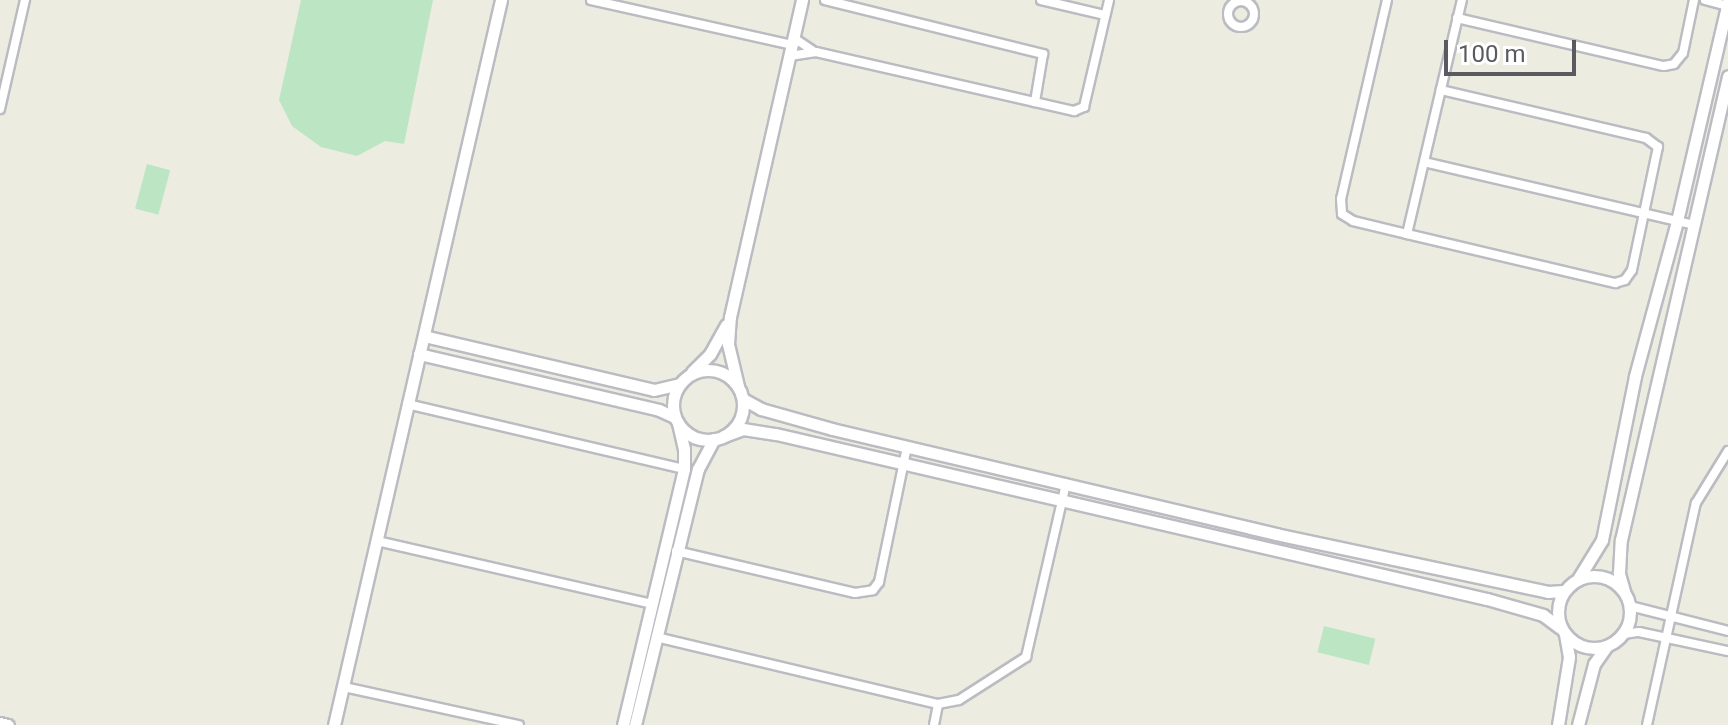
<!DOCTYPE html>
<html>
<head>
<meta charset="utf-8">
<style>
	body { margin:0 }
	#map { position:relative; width:1728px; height:725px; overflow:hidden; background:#ecece0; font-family:Roboto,sans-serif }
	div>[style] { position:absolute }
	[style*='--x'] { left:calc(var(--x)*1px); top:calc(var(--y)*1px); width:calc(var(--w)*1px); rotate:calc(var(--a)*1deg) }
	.green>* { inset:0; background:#bce5c3; transform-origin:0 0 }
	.roads { filter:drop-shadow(2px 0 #bbbcc2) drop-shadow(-2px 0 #bbbcc2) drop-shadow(0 2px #bbbcc2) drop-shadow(0 -2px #bbbcc2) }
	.street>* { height:8px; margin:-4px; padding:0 4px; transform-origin:4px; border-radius:4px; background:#fff }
	.street>.ring { margin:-4px; padding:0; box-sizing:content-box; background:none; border:8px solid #fff; border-radius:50% }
	.secondary>* { height:11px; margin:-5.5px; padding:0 5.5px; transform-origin:5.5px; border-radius:5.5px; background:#fff }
	.secondary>.ring { margin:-5.5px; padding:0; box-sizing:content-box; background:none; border:11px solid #fff; border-radius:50% }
	span { translate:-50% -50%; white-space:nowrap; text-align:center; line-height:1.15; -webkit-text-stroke:6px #fff; paint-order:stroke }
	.scale { position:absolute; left:1444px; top:40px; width:132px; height:36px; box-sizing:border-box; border:4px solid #595b61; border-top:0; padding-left:10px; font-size:24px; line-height:28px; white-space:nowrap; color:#595b61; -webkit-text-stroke:6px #fff; paint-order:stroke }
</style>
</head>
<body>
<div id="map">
	<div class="green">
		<i style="clip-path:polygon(301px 0,433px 0,404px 144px,385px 141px,357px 156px,321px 147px,292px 126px,279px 100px)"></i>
		<i style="left:147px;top:164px;width:24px;height:46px;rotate:15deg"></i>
		<i style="left:1324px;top:626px;width:53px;height:27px;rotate:14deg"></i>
	</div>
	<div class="roads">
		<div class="street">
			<i style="--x:591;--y:0;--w:207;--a:12.6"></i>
			<i style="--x:825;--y:0;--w:225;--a:13.9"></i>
			<i style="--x:1043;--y:54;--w:49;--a:99.5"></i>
			<i style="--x:1041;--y:0;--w:66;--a:13.2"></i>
			<i style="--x:1387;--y:0;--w:204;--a:103"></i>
			<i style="--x:1341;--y:199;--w:15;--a:86"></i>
			<i style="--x:1342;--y:214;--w:13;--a:32"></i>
			<i style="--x:1353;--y:221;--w:56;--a:13.5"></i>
			<i style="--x:1407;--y:234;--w:214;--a:13.3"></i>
			<i style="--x:1615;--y:283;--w:10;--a:-17"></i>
			<i style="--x:1625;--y:280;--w:12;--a:-55"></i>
			<i style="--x:1632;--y:270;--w:126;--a:-78.1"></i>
			<i style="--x:1658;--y:147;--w:15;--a:-143"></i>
			<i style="--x:1646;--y:138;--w:211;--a:-166.8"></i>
			<i style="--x:1705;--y:0;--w:24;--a:15"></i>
			<i class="ring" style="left:1228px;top:1px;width:18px;height:18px"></i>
			<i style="--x:1457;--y:18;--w:212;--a:13.1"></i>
			<i style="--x:1664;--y:66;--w:10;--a:-11"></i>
			<i style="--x:1674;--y:64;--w:14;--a:-51"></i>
			<i style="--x:1683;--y:53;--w:54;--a:-78.3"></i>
			<i style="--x:794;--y:38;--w:25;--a:34"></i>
			<i style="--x:790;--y:56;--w:26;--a:-9"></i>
			<i style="--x:816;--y:52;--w:265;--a:12.9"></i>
			<i style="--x:1074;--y:111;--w:11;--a:-22"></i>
			<i style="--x:1084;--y:107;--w:110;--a:-76.8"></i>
			<i style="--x:0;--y:109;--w:112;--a:-77.1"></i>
			<i style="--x:1424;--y:162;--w:277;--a:13.1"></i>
			<i style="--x:1407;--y:234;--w:240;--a:-76.8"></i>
			<i style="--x:407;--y:404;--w:285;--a:13.2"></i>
			<i style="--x:377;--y:541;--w:282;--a:12.9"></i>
			<i style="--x:676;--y:551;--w:184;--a:13.2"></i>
			<i style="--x:855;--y:593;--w:18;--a:-9"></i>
			<i style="--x:873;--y:590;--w:10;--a:-53"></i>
			<i style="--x:879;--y:582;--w:138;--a:-78.3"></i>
			<i style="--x:1630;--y:606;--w:101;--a:14.3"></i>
			<i style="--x:1624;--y:634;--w:15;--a:-8"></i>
			<i style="--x:1639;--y:632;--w:91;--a:12.1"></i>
			<i style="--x:656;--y:637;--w:290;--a:13.4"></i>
			<i style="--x:938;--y:704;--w:21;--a:-11"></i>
			<i style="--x:959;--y:700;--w:80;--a:-32.7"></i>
			<i style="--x:1026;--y:657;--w:178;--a:-77"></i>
			<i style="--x:344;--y:687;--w:179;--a:12.3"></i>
			<i style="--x:934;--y:725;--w:21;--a:-79"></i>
			<i style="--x:1647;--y:725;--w:227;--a:-77.6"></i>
			<i style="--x:1696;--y:503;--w:61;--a:-58.4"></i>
		</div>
		<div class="secondary">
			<i style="--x:424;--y:336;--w:236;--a:13.2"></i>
			<i style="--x:654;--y:390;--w:26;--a:-13"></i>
			<i style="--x:419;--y:354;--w:246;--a:13.1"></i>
			<i style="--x:659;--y:410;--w:17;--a:24"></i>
			<i class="ring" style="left:673px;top:370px;width:59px;height:59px"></i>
			<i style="--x:692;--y:372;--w:25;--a:-45"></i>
			<i style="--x:710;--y:354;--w:33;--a:-61"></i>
			<i style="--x:738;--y:386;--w:43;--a:-103.4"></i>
			<i style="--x:728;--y:344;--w:27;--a:-86"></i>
			<i style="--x:730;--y:317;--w:325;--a:-77.2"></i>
			<i style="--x:743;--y:399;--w:21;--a:29"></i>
			<i style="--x:761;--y:409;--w:74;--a:15.7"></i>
			<i style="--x:832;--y:429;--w:456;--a:13.3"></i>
			<i style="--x:1276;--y:534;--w:278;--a:12"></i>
			<i style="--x:1548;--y:592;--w:16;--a:-4"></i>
			<i style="--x:724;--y:436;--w:20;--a:-20"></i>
			<i style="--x:743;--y:429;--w:33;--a:9"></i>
			<i style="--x:776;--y:434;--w:730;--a:13.07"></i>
			<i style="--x:1487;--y:599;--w:58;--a:15.9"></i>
			<i style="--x:1543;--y:615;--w:21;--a:37"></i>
			<i class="ring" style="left:1558px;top:576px;width:61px;height:61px"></i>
			<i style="--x:1578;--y:579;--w:46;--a:-58.4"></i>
			<i style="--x:1602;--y:540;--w:167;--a:-78.6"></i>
			<i style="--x:1635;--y:376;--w:161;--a:-74.8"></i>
			<i style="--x:1677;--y:221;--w:225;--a:-76.9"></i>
			<i style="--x:1624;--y:591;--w:19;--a:-106"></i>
			<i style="--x:1619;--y:573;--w:33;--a:-87"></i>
			<i style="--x:1621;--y:540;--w:476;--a:-77"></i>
			<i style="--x:0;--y:723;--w:8;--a:14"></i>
			<i style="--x:334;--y:725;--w:744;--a:-77.03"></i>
			<i style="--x:623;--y:725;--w:263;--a:-76.6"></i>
			<i style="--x:684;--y:469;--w:20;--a:-90"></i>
			<i style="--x:684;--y:449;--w:27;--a:-103"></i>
			<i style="--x:635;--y:725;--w:264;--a:-76.2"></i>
			<i style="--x:698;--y:469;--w:34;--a:-62"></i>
			<i style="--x:1558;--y:725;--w:69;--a:-80.8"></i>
			<i style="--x:1569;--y:657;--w:22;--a:-100"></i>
			<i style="--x:1578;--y:725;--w:63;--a:-75.3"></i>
			<i style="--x:1594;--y:664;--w:21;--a:-55"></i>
		</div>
	</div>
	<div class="scale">100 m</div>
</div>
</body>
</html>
